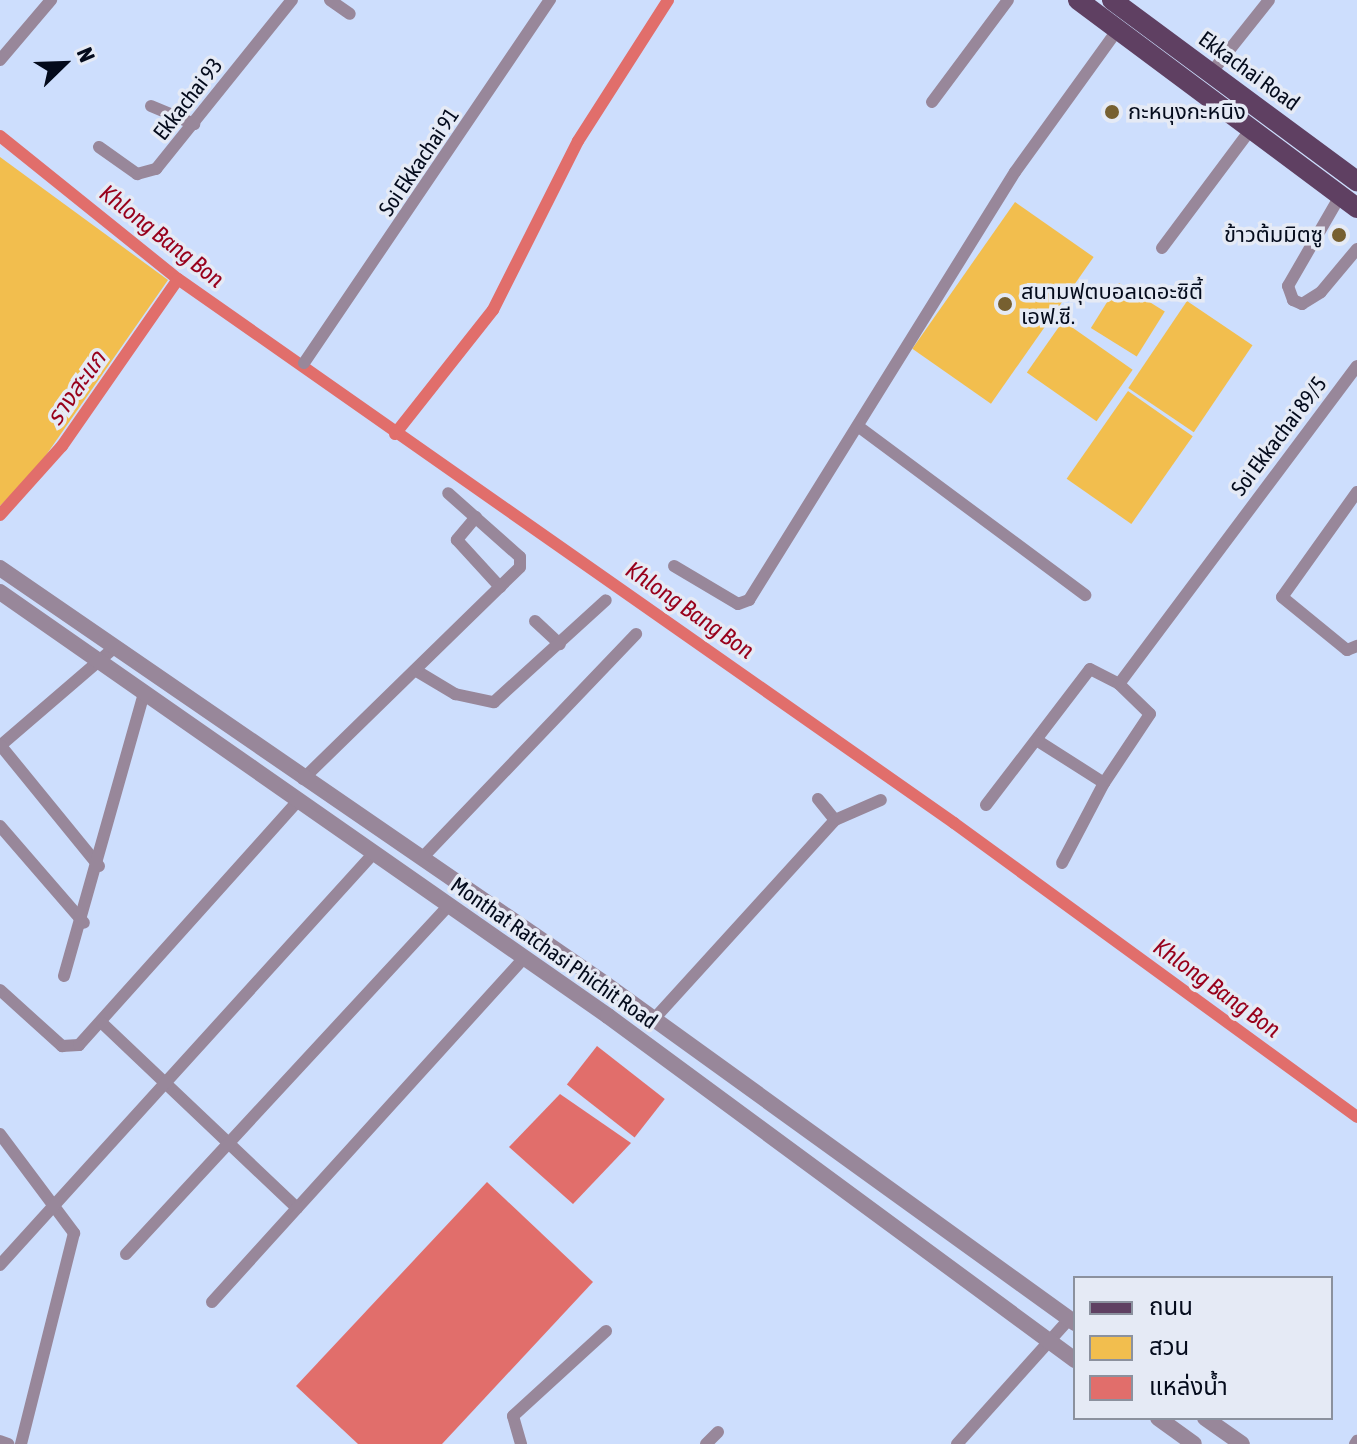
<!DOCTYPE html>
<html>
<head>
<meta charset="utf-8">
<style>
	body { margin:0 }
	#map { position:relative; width:1357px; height:1444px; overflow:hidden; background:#cddefd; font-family:"Asap Condensed","Noto Sans Thai",sans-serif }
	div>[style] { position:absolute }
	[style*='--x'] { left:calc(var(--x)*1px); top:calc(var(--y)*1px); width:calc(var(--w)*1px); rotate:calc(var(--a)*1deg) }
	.green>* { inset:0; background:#f2be4e; transform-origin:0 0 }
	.water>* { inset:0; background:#e16e6b; transform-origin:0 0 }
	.canal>* { height:12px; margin:-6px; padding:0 6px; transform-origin:6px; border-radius:6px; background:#e16e6b }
	.minor>* { height:12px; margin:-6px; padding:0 6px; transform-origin:6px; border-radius:6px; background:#98879a }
	.tertiary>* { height:16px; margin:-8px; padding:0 8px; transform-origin:8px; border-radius:8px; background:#98879a }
	.primary>* { height:20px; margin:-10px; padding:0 10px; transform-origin:10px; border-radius:10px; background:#5f4062 }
	.dots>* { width:22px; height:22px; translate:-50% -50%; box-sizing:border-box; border:4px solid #e5eaf5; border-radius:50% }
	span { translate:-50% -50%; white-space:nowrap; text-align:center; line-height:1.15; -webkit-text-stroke:7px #e5eaf5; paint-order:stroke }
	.street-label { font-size:22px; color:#040b1c }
	.poi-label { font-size:22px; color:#040b1c }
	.left { translate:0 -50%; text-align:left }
	.right { translate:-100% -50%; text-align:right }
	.water-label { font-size:24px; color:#98001b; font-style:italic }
	.legend { position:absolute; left:1073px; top:1276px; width:260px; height:144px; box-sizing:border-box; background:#e5eaf5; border:2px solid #8b919e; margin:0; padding:10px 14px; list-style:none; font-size:24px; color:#040b1c }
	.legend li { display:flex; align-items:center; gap:16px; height:40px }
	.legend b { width:40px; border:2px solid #8b919e }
	.north { position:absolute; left:24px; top:24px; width:80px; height:80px; -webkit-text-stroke:6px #e5eaf5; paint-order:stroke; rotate:67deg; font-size:22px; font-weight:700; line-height:32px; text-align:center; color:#040b1c }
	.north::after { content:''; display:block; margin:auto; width:28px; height:36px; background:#040b1c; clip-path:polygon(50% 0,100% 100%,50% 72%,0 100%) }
</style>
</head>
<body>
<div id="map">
	<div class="green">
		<i style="clip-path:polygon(0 157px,168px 280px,35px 471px,0 506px)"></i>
		<i style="left:1015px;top:202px;width:96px;height:179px;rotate:35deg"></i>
		<i style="left:1119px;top:283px;width:54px;height:53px;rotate:32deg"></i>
		<i style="left:1187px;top:301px;width:79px;height:105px;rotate:34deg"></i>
		<i style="left:1063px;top:321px;width:85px;height:63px;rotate:35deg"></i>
		<i style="left:1128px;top:391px;width:79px;height:107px;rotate:35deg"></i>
	</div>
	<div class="water">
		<i style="left:597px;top:1046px;width:86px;height:49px;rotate:38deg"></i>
		<i style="clip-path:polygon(560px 1094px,631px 1143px,573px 1204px,509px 1147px)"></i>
		<i style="clip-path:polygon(487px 1182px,593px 1282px,442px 1444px,358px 1444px,296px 1386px)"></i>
	</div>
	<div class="canal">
		<i style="--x:0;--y:136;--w:228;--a:38.8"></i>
		<i style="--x:178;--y:279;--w:948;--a:35.03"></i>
		<i style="--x:954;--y:823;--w:499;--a:36.1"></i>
		<i style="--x:395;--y:434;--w:158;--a:-51.7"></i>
		<i style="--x:493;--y:310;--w:189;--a:-63.3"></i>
		<i style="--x:578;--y:141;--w:167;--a:-57.4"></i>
		<i style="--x:0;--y:515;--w:93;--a:-48.1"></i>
		<i style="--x:62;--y:446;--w:203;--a:-55.2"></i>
	</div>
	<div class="minor">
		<i style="--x:330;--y:0;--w:24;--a:35"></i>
		<i style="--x:0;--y:60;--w:79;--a:-49.6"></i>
		<i style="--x:1211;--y:73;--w:93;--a:-51.5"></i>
		<i style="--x:932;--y:102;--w:127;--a:-53.3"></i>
		<i style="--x:151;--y:106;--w:47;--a:22.7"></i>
		<i style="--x:99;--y:147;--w:47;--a:35.4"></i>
		<i style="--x:137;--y:174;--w:20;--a:-15"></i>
		<i style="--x:156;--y:169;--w:217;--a:-51.2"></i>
		<i style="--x:1340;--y:196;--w:104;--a:120"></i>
		<i style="--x:1288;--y:286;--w:15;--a:70"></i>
		<i style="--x:1293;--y:300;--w:10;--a:24"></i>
		<i style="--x:1302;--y:304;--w:22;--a:-32"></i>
		<i style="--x:1321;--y:292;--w:56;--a:-50.1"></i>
		<i style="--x:1162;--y:248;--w:149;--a:-53.2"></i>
		<i style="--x:304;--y:363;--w:439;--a:-55.9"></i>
		<i style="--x:859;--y:427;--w:282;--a:36.6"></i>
		<i style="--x:1357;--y:492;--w:129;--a:125.5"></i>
		<i style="--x:1282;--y:597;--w:84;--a:39.2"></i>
		<i style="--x:1347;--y:650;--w:11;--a:-22"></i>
		<i style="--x:476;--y:517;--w:30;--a:130"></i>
		<i style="--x:457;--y:540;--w:64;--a:47.5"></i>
		<i style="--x:674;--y:566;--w:74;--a:30.7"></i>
		<i style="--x:738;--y:604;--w:12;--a:-20"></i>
		<i style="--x:749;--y:600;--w:504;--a:-58.14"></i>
		<i style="--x:1015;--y:172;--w:176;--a:-54.2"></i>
		<i style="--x:535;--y:621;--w:34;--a:43"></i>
		<i style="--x:415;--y:670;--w:47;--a:31"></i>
		<i style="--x:455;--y:694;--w:40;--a:12"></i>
		<i style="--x:494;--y:702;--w:151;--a:-42.3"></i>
		<i style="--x:1119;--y:684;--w:397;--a:-53.2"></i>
		<i style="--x:0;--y:746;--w:152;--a:-40.7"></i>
		<i style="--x:1;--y:746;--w:155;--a:50.8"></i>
		<i style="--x:303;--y:779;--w:303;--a:-44.3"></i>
		<i style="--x:520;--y:567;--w:10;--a:-90"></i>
		<i style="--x:520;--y:557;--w:96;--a:-138.4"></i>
		<i style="--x:818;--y:799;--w:27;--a:51"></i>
		<i style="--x:986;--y:805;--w:171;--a:-52.6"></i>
		<i style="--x:1090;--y:669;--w:33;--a:27"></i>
		<i style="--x:1119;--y:684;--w:43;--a:44.1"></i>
		<i style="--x:1150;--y:714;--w:83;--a:123.7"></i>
		<i style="--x:1104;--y:783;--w:78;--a:-147.5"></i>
		<i style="--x:0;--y:826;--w:128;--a:49.1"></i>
		<i style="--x:422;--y:858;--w:310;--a:-46.3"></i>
		<i style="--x:1062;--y:863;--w:90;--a:-62.3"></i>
		<i style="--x:64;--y:976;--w:294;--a:-74.2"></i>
		<i style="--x:0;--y:990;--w:84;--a:42.1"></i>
		<i style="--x:62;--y:1046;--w:17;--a:-3"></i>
		<i style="--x:79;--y:1045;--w:326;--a:-48.1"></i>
		<i style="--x:654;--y:1019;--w:269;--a:-47.7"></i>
		<i style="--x:835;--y:820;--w:50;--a:-23.5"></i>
		<i style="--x:102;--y:1023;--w:269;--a:43.5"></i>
		<i style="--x:0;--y:1134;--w:124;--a:53.2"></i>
		<i style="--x:74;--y:1233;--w:218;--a:104.1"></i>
		<i style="--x:126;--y:1254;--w:476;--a:-47.2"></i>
		<i style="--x:0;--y:1265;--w:555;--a:-47.77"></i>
		<i style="--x:212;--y:1302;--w:464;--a:-47.8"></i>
		<i style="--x:0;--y:1441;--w:9;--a:21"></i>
		<i style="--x:521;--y:1444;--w:29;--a:-106"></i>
		<i style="--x:513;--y:1416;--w:126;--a:-42.4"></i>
		<i style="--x:706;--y:1444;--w:17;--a:-45"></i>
		<i style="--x:957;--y:1444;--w:168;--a:-48.1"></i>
		<i style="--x:1355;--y:1444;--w:4;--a:-56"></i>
	</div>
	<div class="tertiary">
		<i style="--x:0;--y:568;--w:733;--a:34.49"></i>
		<i style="--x:604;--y:983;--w:581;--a:35.82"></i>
		<i style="--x:0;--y:592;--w:741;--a:34.89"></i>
		<i style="--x:608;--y:1016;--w:580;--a:36.38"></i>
		<i style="--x:1158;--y:1418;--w:44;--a:35.8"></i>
		<i style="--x:1205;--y:1418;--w:45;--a:35.1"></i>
	</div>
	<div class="primary">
		<i style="--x:1078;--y:0;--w:348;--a:36.7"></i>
		<i style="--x:1112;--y:0;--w:305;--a:36.5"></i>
	</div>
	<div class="dots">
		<i style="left:1112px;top:112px;background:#776030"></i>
		<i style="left:1339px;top:235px;background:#776030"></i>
		<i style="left:1005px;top:304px;background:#776030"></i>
	</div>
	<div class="street-label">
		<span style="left:1249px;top:71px;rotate:36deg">Ekkachai Road</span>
		<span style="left:188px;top:99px;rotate:-52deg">Ekkachai 93</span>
		<span style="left:419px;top:162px;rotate:-56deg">Soi Ekkachai 91</span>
		<span style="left:1279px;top:436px;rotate:-53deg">Soi Ekkachai 89/5</span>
		<span style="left:554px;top:953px;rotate:35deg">Monthat Ratchasi Phichit Road</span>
	</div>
	<div class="poi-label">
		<span class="left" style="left:1128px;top:112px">กะหนุงกะหนิง</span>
		<span class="right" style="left:1323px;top:235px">ข้าวต้มมิตซู</span>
		<span class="left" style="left:1021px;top:304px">สนามฟุตบอลเดอะซิตี้<br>เอฟ.ซี.</span>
	</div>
	<div class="water-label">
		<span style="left:162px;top:236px;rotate:38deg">Khlong Bang Bon</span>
		<span style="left:76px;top:388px;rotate:-55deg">รางสะแก</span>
		<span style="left:690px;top:610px;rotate:35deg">Khlong Bang Bon</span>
		<span style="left:1217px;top:988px;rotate:36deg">Khlong Bang Bon</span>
	</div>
	<ul class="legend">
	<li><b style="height:10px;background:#5f4062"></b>ถนน</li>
	<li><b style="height:22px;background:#f2be4e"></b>สวน</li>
	<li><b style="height:22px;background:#e16e6b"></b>แหล่งน้ำ</li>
	</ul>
	<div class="north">N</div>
</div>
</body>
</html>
